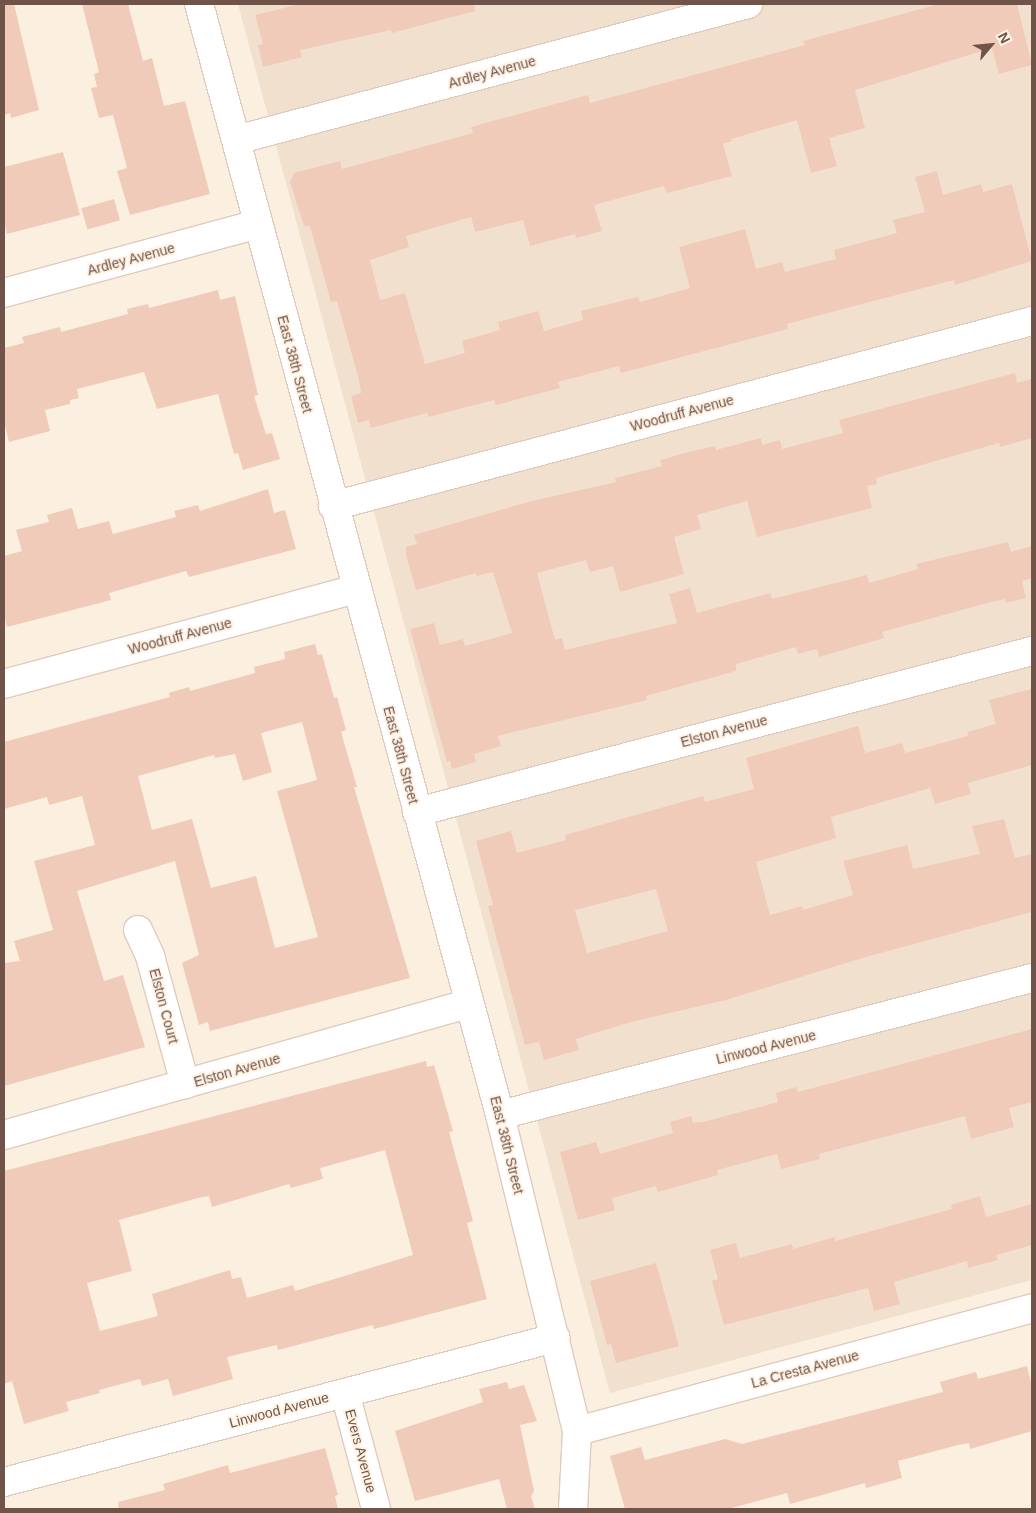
<!DOCTYPE html>
<html>
<head>
<meta charset="utf-8">
<style>
	body { margin:0 }
	#map { position:relative; width:1036px; height:1513px; overflow:hidden; background:#fbefe0; font-family:Arial,sans-serif }
	div>[style] { position:absolute }
	[style*='--x'] { left:calc(var(--x)*1px); top:calc(var(--y)*1px); width:calc(var(--w)*1px); rotate:calc(var(--a)*1deg) }
	.residential>* { inset:0; background:#f2e0cf }
	.building>* { inset:0; background:#f0cbb9; transform-origin:0 0 }
	.roads { filter:drop-shadow(1px 0 #dfcbbd) drop-shadow(-1px 0 #dfcbbd) drop-shadow(0 1px #dfcbbd) drop-shadow(0 -1px #dfcbbd) }
	.minor>* { height:28px; margin:-14px; padding:0 14px; transform-origin:14px; border-radius:14px; background:#fff }
	span { translate:-50% -50%; white-space:nowrap; text-align:center; line-height:1.15; -webkit-text-stroke:4px #fff3e6; paint-order:stroke }
	.street-label { font-size:14px; color:#715449 }
	.frame { position:absolute; inset:0; border:5px solid #715449; pointer-events:none }
	.north { position:absolute; left:966px; top:20px; width:50px; height:50px; -webkit-text-stroke:4px #fff3e6; paint-order:stroke; rotate:62deg; font-size:14px; font-weight:700; line-height:20px; text-align:center; color:#715449 }
	.north::after { content:''; display:block; margin:auto; width:18px; height:22px; background:#715449; clip-path:polygon(50% 0,100% 100%,50% 72%,0 100%) }
</style>
</head>
<body>
<div id="map">
	<div class="residential">
		<i style="clip-path:polygon(238px 4px,1032px 4px,1032px 1280px,610px 1393px)"></i>
	</div>
	<div class="building">
		<i style="clip-path:polygon(4px 4px,14px 4px,39px 110px,11px 118px,10px 113px,4px 115px)"></i>
		<i style="clip-path:polygon(82px 4px,128px 4px,143px 61px,152px 58px,164px 106px,185px 101px,210px 194px,130px 215px,117px 171px,127px 168px,113px 115px,99px 118px,91px 88px,97px 87px,94px 74px,99px 72px)"></i>
		<i style="clip-path:polygon(300px 4px,474px 4px,475px 11px,392px 33px,391px 30px,300px 50px,302px 57px,263px 67px,258px 45px,263px 44px,255px 15px)"></i>
		<i style="clip-path:polygon(939px 4px,1017px 4px,1032px 65px,999px 74px,992px 48px,855px 90px,865px 128px,829px 138px,837px 166px,811px 173px,797px 120px,731px 139px,732px 141px,723px 144px,732px 176px,667px 193px,664px 186px,594px 205px,602px 231px,576px 238px,575px 234px,530px 246px,523px 220px,475px 232px,471px 217px,406px 236px,409px 247px,370px 260px,380px 300px,405px 293px,425px 364px,465px 353px,462px 341px,500px 330px,498px 322px,538px 311px,544px 331px,583px 320px,581px 311px,638px 297px,640px 302px,690px 288px,679px 247px,745px 229px,756px 269px,782px 262px,785px 272px,836px 259px,834px 250px,897px 233px,893px 220px,925px 212px,915px 177px,937px 171px,943px 195px,981px 184px,983px 192px,1012px 184px,1032px 261px,955px 285px,954px 280px,839px 310px,787px 324px,788px 329px,621px 373px,619px 366px,558px 382px,560px 388px,496px 405px,494px 400px,428px 417px,427px 413px,371px 428px,369px 420px,358px 423px,351px 396px,361px 393px,359px 380px,337px 301px,331px 302px,310px 226px,304px 226px,290px 182px,294px 173px,340px 161px,342px 169px,473px 133px,471px 127px,588px 95px,590px 103px,805px 45px,803px 41px)"></i>
		<i style="clip-path:polygon(63px 152px,80px 215px,7px 234px,4px 220px,4px 167px)"></i>
		<i style="left:114px;top:199px;width:22px;height:34px;rotate:74deg"></i>
		<i style="clip-path:polygon(218px 290px,220px 300px,235px 296px,258px 395px,254px 396px,266px 434px,272px 433px,280px 459px,243px 470px,238px 453px,234px 454px,218px 394px,157px 409px,144px 372px,77px 389px,79px 398px,70px 400px,70px 404px,45px 410px,50px 431px,9px 442px,4px 421px,4px 348px,24px 343px,22px 337px,60px 327px,61px 332px,128px 314px,127px 309px,148px 304px,149px 308px)"></i>
		<i style="clip-path:polygon(1015px 373px,1017px 383px,1032px 379px,1032px 438px,1000px 447px,999px 443px,876px 478px,877px 484px,867px 486px,872px 508px,757px 537px,747px 501px,697px 515px,701px 529px,674px 537px,684px 574px,620px 592px,613px 566px,590px 572px,586px 560px,537px 573px,555px 640px,562px 638px,565px 650px,677px 623px,669px 594px,690px 588px,697px 613px,770px 593px,772px 599px,867px 575px,869px 583px,918px 569px,916px 564px,1008px 542px,1011px 552px,1032px 546px,1032px 578px,1022px 581px,1026px 598px,1006px 603px,1005px 599px,991px 602px,882px 632px,884px 638px,819px 657px,817px 649px,798px 654px,796px 647px,736px 664px,736px 671px,646px 696px,647px 700px,498px 736px,501px 746px,474px 754px,476px 762px,452px 769px,450px 761px,447px 762px,410px 629px,434px 623px,440px 645px,463px 639px,465px 646px,512px 633px,493px 572px,477px 576px,476px 573px,416px 590px,406px 555px,406px 547px,417px 544px,414px 535px,528px 502px,616px 482px,615px 478px,662px 466px,660px 460px,681px 454px,715px 446px,716px 450px,761px 438px,762px 445px,780px 440px,782px 449px,843px 433px,839px 420px)"></i>
		<i style="clip-path:polygon(268px 489px,274px 513px,285px 510px,296px 549px,189px 577px,186px 571px,109px 593px,111px 600px,7px 627px,4px 614px,4px 556px,22px 551px,16px 530px,49px 522px,47px 515px,72px 508px,78px 529px,109px 521px,113px 534px,176px 517px,174px 511px,198px 505px,200px 511px)"></i>
		<i style="clip-path:polygon(evenodd,315px 644px,318px 655px,322px 654px,334px 698px,337px 697px,346px 730px,341px 732px,357px 787px,354px 787px,410px 978px,210px 1031px,208px 1022px,199px 1025px,182px 963px,199px 955px,175px 861px,77px 891px,104px 981px,123px 975px,145px 1047px,4px 1086px,4px 963px,20px 961px,14px 941px,53px 930px,34px 861px,95px 845px,82px 796px,49px 805px,47px 797px,4px 809px,4px 742px,170px 697px,169px 693px,189px 687px,190px 691px,255px 673px,254px 667px,285px 659px,284px 652px,315px 644px,302px 722px,317px 780px,277px 791px,318px 937px,275px 948px,256px 876px,211px 888px,192px 819px,152px 830px,138px 776px,214px 755px,215px 758px,235px 754px,243px 781px,272px 772px,261px 733px,302px 722px)"></i>
		<i style="clip-path:polygon(evenodd,1032px 689px,1032px 765px,968px 783px,971px 794px,935px 804px,930px 788px,831px 817px,836px 838px,756px 862px,770px 915px,802px 906px,803px 910px,853px 895px,843px 861px,907px 845px,913px 869px,980px 854px,972px 826px,1004px 819px,1015px 858px,1032px 854px,1032px 912px,866px 957px,726px 1000px,631px 1022px,576px 1039px,579px 1050px,544px 1060px,539px 1042px,525px 1045px,488px 906px,493px 905px,476px 841px,511px 831px,517px 853px,566px 840px,565px 835px,703px 796px,705px 802px,754px 789px,746px 758px,858px 726px,865px 753px,902px 743px,905px 753px,968px 736px,967px 732px,996px 724px,989px 700px,1032px 689px,656px 889px,668px 931px,587px 953px,575px 910px,656px 889px)"></i>
		<i style="clip-path:polygon(1032px 1029px,1032px 1102px,1009px 1108px,1014px 1127px,971px 1139px,965px 1116px,819px 1154px,820px 1159px,781px 1169px,777px 1154px,717px 1170px,718px 1175px,658px 1192px,656px 1186px,612px 1198px,615px 1210px,578px 1220px,560px 1152px,596px 1142px,600px 1154px,673px 1133px,670px 1122px,691px 1116px,693px 1123px,703px 1122px,778px 1102px,776px 1093px,796px 1087px,798px 1092px)"></i>
		<i style="clip-path:polygon(evenodd,426px 1061px,427px 1067px,434px 1065px,453px 1131px,449px 1132px,473px 1221px,467px 1223px,487px 1299px,374px 1329px,373px 1325px,278px 1350px,277px 1345px,227px 1357px,233px 1379px,173px 1396px,168px 1379px,142px 1386px,140px 1379px,99px 1390px,100px 1393px,66px 1402px,69px 1411px,24px 1424px,12px 1381px,4px 1384px,4px 1171px,426px 1061px,385px 1150px,413px 1255px,295px 1291px,293px 1285px,247px 1298px,241px 1277px,232px 1279px,230px 1270px,152px 1294px,158px 1316px,100px 1331px,87px 1283px,132px 1271px,119px 1220px,198px 1198px,209px 1196px,212px 1207px,289px 1184px,291px 1188px,323px 1179px,320px 1168px,385px 1150px)"></i>
		<i style="clip-path:polygon(980px 1196px,986px 1217px,1032px 1204px,1032px 1245px,996px 1255px,998px 1260px,968px 1268px,967px 1261px,894px 1282px,900px 1304px,874px 1311px,868px 1288px,724px 1325px,712px 1281px,718px 1279px,710px 1250px,736px 1243px,740px 1258px,792px 1244px,793px 1249px,835px 1237px,835px 1241px,952px 1209px,951px 1205px)"></i>
		<i style="clip-path:polygon(656px 1263px,679px 1346px,616px 1363px,611px 1344px,607px 1345px,590px 1281px)"></i>
		<i style="clip-path:polygon(1027px 1366px,1032px 1387px,1032px 1431px,970px 1449px,969px 1443px,958px 1445px,898px 1461px,902px 1478px,866px 1488px,865px 1483px,790px 1504px,787px 1493px,728px 1509px,625px 1509px,610px 1456px,641px 1447px,645px 1460px,725px 1439px,742px 1444px,943px 1392px,940px 1382px,976px 1372px,978px 1379px)"></i>
		<i style="clip-path:polygon(507px 1382px,509px 1389px,524px 1385px,537px 1421px,520px 1425px,534px 1491px,531px 1496px,535px 1509px,507px 1509px,499px 1479px,415px 1501px,395px 1431px,483px 1402px,479px 1389px)"></i>
		<i style="clip-path:polygon(325px 1448px,338px 1495px,335px 1496px,338px 1509px,119px 1509px,118px 1502px,165px 1490px,163px 1484px,228px 1465px,230px 1473px)"></i>
	</div>
	<div class="roads">
		<div class="minor">
			<i style="--x:199;--y:4;--w:1151;--a:74.84"></i>
			<i style="--x:500;--y:1115;--w:325;--a:76.3"></i>
			<i style="--x:577;--y:1431;--w:78;--a:92.9"></i>
			<i style="--x:236;--y:140;--w:530;--a:-14.88"></i>
			<i style="--x:4;--y:293;--w:263;--a:-15.2"></i>
			<i style="--x:333;--y:506;--w:723;--a:-14.82"></i>
			<i style="--x:4;--y:684;--w:365;--a:-15.1"></i>
			<i style="--x:417;--y:812;--w:636;--a:-14.67"></i>
			<i style="--x:138;--y:930;--w:29;--a:65"></i>
			<i style="--x:150;--y:956;--w:133;--a:74.7"></i>
			<i style="--x:500;--y:1115;--w:549;--a:-14.44"></i>
			<i style="--x:4;--y:1135;--w:483;--a:-15.8"></i>
			<i style="--x:345;--y:1393;--w:120;--a:75"></i>
			<i style="--x:577;--y:1431;--w:471;--a:-15.1"></i>
			<i style="--x:4;--y:1482;--w:570;--a:-14.65"></i>
		</div>
	</div>
	<div class="street-label">
		<span style="left:492px;top:72px;rotate:-15deg">Ardley Avenue</span>
		<span style="left:131px;top:259px;rotate:-15deg">Ardley Avenue</span>
		<span style="left:295px;top:364px;rotate:75deg">East 38th Street</span>
		<span style="left:682px;top:413px;rotate:-15deg">Woodruff Avenue</span>
		<span style="left:180px;top:636px;rotate:-15deg">Woodruff Avenue</span>
		<span style="left:724px;top:731px;rotate:-15deg">Elston Avenue</span>
		<span style="left:401px;top:755px;rotate:75deg">East 38th Street</span>
		<span style="left:164px;top:1006px;rotate:75deg">Elston Court</span>
		<span style="left:766px;top:1047px;rotate:-14deg">Linwood Avenue</span>
		<span style="left:237px;top:1070px;rotate:-16deg">Elston Avenue</span>
		<span style="left:507px;top:1145px;rotate:76deg">East 38th Street</span>
		<span style="left:805px;top:1369px;rotate:-15deg">La Cresta Avenue</span>
		<span style="left:279px;top:1410px;rotate:-15deg">Linwood Avenue</span>
		<span style="left:361px;top:1451px;rotate:75deg">Evers Avenue</span>
	</div>
	<div class="frame"></div>
	<div class="north">N</div>
</div>
</body>
</html>
